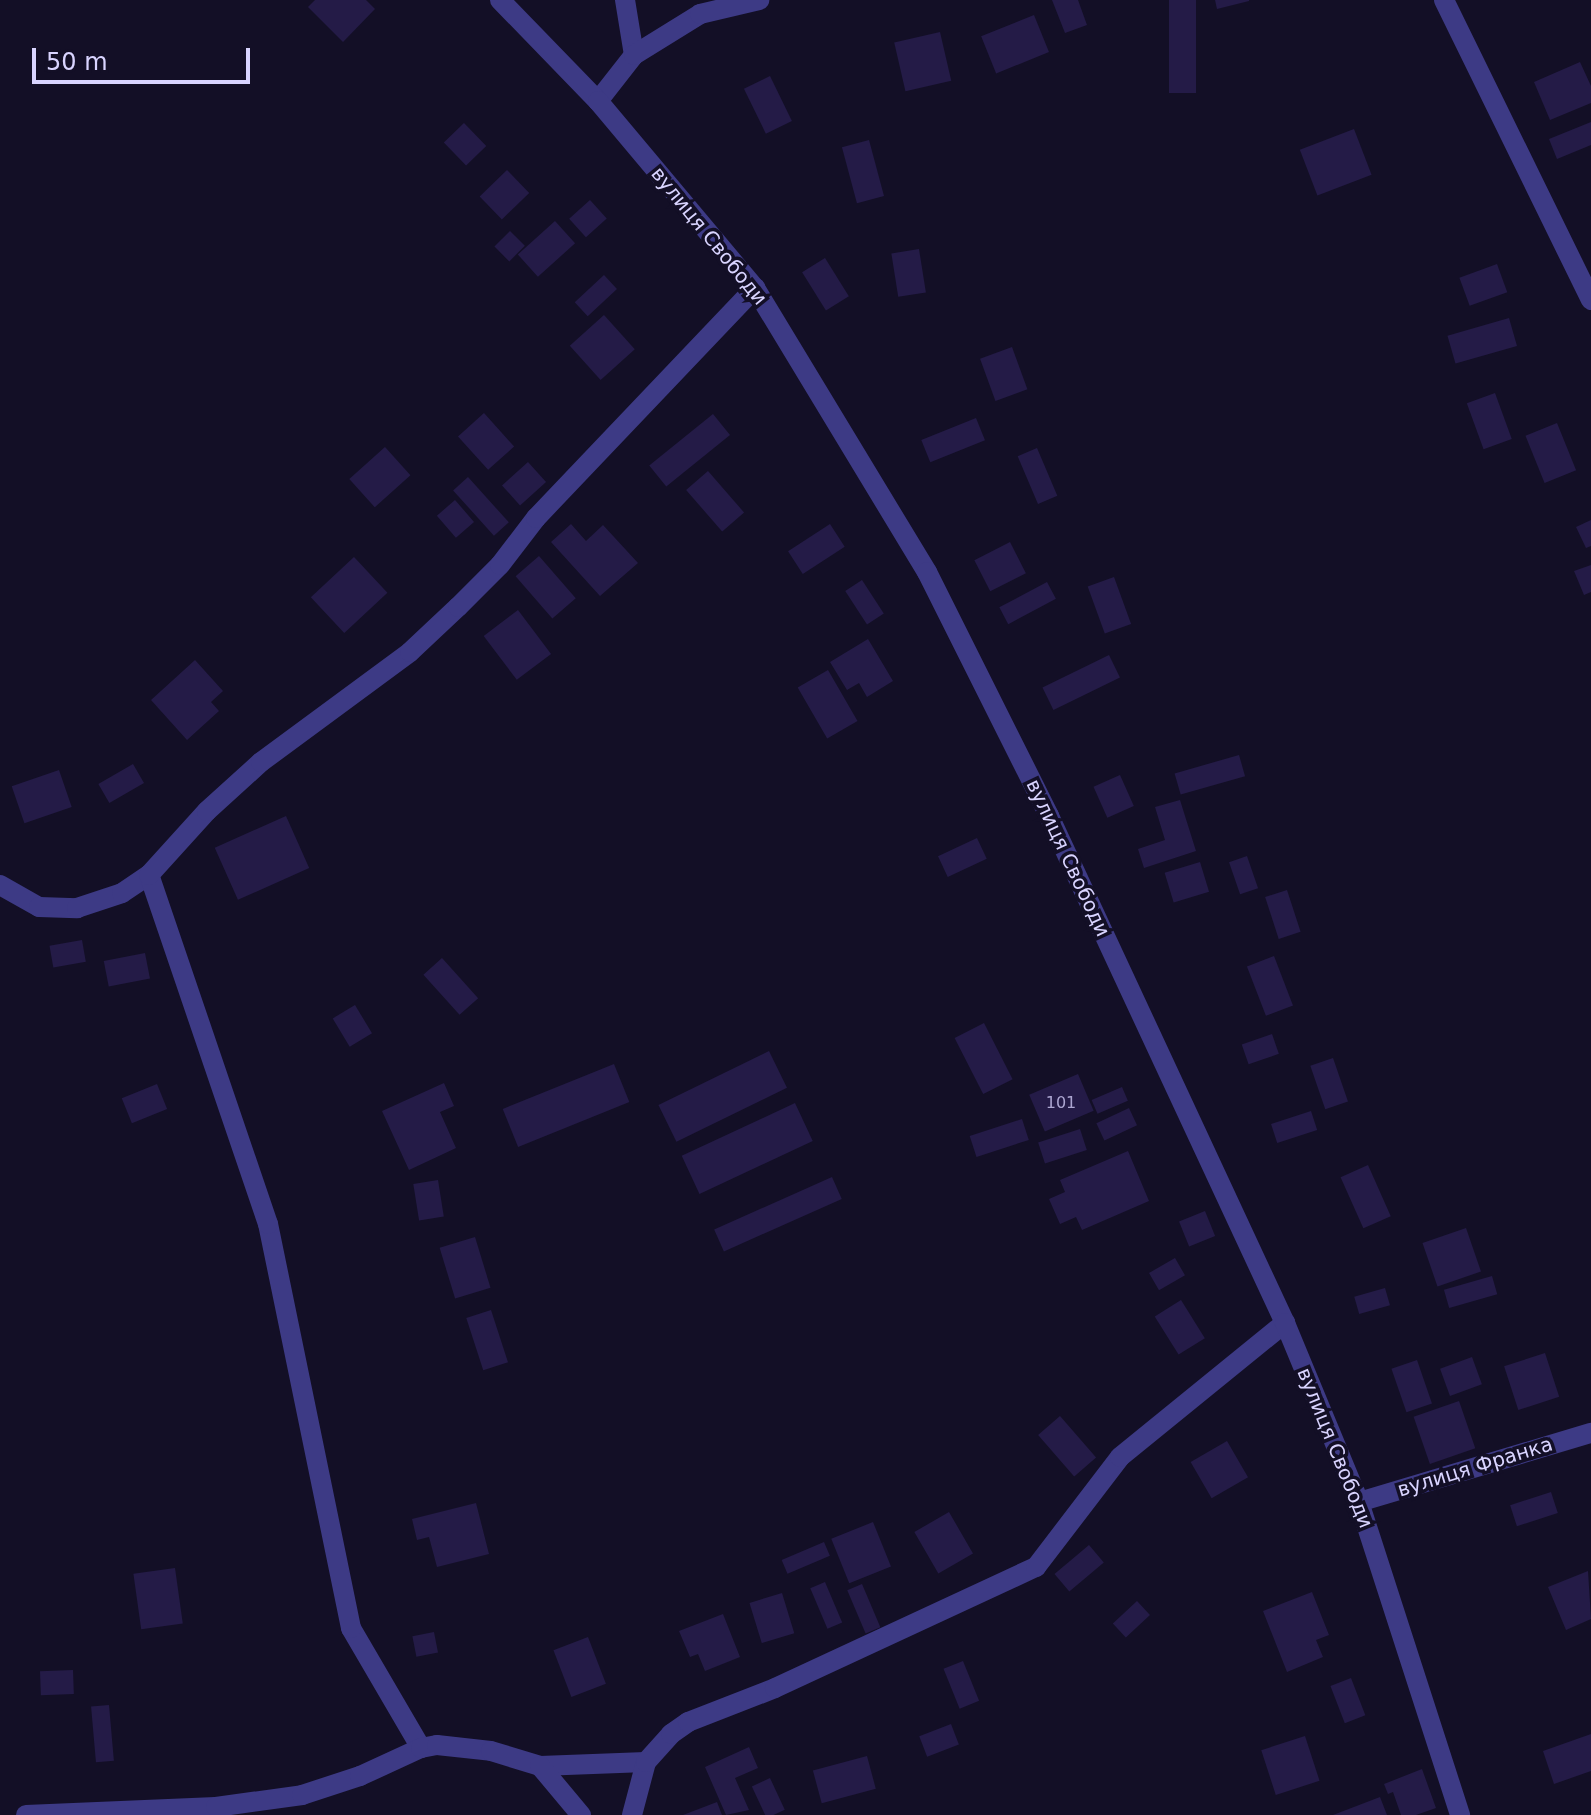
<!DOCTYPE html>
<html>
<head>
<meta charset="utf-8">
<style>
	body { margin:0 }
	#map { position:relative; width:1591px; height:1815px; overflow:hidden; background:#130f26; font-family:"DejaVu Sans",sans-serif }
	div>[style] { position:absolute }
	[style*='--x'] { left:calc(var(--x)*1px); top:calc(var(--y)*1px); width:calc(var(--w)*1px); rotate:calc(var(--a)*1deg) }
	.building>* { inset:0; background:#241b47; transform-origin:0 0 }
	.minor>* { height:20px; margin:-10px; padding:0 10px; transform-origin:10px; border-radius:10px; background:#3d3a85 }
	.tertiary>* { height:20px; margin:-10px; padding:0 10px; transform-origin:10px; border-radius:10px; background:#3d3a85 }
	span { translate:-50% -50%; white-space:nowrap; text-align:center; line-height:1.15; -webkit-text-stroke:7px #130f26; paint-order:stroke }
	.number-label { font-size:16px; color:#aca6d1 }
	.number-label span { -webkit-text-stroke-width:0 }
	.street-label { font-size:20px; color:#d9d4ff }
	.scale { position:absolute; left:32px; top:48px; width:218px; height:36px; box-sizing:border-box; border:4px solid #d9d4ff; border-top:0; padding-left:10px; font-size:24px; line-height:28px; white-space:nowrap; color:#d9d4ff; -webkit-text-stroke:6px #130f26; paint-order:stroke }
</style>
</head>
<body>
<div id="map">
	<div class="building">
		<i style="clip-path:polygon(315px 0,366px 0,375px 9px,343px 42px,308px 7px)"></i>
		<i style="clip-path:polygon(1052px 0,1078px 0,1087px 25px,1065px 33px)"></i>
		<i style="left:1169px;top:0;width:27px;height:93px"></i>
		<i style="clip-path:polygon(1215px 0,1249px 0,1249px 1px,1217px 9px)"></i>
		<i style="left:1034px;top:15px;width:40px;height:57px;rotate:68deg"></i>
		<i style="left:940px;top:32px;width:50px;height:47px;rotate:77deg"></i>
		<i style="clip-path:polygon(1580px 62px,1591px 86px,1591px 103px,1550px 120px,1534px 82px)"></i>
		<i style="left:770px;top:76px;width:50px;height:29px;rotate:64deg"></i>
		<i style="clip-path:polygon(1591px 122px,1591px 145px,1557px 159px,1549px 139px)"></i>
		<i style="left:464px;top:123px;width:32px;height:28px;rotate:46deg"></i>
		<i style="left:1354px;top:129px;width:49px;height:58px;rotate:69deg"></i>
		<i style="left:869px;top:140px;width:58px;height:28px;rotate:75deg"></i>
		<i style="left:507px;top:170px;width:32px;height:38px;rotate:46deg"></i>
		<i style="left:590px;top:200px;width:25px;height:28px;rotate:48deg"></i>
		<i style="left:555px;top:221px;width:30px;height:50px;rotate:48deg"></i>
		<i style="left:510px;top:231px;width:21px;height:22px;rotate:45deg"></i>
		<i style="left:919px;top:249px;width:44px;height:28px;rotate:81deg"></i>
		<i style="left:825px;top:258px;width:45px;height:27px;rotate:58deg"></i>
		<i style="left:1497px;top:264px;width:30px;height:40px;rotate:70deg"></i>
		<i style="left:604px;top:275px;width:19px;height:40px;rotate:47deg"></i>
		<i style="left:604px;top:315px;width:46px;height:46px;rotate:48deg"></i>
		<i style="left:1509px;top:318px;width:29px;height:64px;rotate:74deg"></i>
		<i style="left:1012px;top:347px;width:45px;height:34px;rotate:70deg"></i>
		<i style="left:1495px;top:393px;width:49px;height:30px;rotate:70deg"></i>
		<i style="left:484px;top:413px;width:45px;height:35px;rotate:48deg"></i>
		<i style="left:713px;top:414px;width:27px;height:82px;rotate:51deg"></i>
		<i style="left:976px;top:418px;width:24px;height:59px;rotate:68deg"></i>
		<i style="left:1557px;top:423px;width:51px;height:34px;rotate:68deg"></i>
		<i style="left:385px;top:447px;width:38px;height:48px;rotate:48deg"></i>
		<i style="left:1037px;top:448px;width:52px;height:21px;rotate:67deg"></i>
		<i style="left:528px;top:462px;width:27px;height:35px;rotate:48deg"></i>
		<i style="left:708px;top:471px;width:55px;height:29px;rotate:49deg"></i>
		<i style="left:468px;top:477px;width:61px;height:20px;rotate:48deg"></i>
		<i style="left:455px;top:500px;width:29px;height:24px;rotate:49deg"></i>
		<i style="clip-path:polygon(1591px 520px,1591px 546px,1586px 548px,1576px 527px)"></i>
		<i style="clip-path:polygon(571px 524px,586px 541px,603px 525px,638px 563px,600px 596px,551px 542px)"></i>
		<i style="left:830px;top:524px;width:27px;height:50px;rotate:57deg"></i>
		<i style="left:1010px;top:542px;width:35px;height:40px;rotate:63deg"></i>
		<i style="left:539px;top:556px;width:56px;height:31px;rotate:49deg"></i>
		<i style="left:354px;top:557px;width:49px;height:59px;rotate:47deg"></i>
		<i style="clip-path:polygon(1591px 565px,1591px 592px,1584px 595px,1574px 571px)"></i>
		<i style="left:1114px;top:577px;width:50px;height:28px;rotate:70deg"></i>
		<i style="left:862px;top:580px;width:40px;height:20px;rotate:57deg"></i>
		<i style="left:1047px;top:582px;width:19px;height:54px;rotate:62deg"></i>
		<i style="left:518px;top:610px;width:55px;height:43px;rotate:53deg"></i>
		<i style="clip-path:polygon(868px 639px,893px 681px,867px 697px,859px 683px,847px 690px,830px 662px)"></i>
		<i style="left:1109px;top:655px;width:25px;height:74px;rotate:64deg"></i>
		<i style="clip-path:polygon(195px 660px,223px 691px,211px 702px,219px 711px,187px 740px,151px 700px)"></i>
		<i style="left:828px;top:670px;width:59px;height:35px;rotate:60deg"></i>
		<i style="left:1239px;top:755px;width:22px;height:67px;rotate:74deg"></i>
		<i style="left:133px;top:764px;width:22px;height:40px;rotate:60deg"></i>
		<i style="left:59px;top:770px;width:39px;height:50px;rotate:71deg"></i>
		<i style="left:1120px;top:775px;width:34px;height:29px;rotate:66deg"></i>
		<i style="clip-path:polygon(1180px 800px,1196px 851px,1144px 868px,1138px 849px,1165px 840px,1155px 807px)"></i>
		<i style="left:286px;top:816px;width:57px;height:78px;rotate:66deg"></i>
		<i style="left:977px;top:838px;width:23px;height:43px;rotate:65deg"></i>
		<i style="left:1247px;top:856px;width:34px;height:19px;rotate:71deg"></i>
		<i style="left:1200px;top:862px;width:31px;height:37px;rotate:73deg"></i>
		<i style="left:1287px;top:890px;width:44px;height:23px;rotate:72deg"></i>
		<i style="left:82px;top:940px;width:22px;height:33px;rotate:80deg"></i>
		<i style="left:145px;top:953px;width:26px;height:42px;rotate:79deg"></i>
		<i style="left:1274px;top:956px;width:53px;height:29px;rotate:69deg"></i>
		<i style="left:442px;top:958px;width:54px;height:25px;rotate:48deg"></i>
		<i style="left:355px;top:1005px;width:33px;height:26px;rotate:59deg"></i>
		<i style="left:984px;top:1023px;width:63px;height:33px;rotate:63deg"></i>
		<i style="left:1272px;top:1034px;width:21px;height:32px;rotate:71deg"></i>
		<i style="left:769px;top:1051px;width:41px;height:123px;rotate:64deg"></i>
		<i style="left:1333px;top:1058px;width:46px;height:24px;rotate:71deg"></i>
		<i style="left:614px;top:1064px;width:41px;height:120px;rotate:68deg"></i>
		<i style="left:1078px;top:1074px;width:40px;height:53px;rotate:67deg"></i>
		<i style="clip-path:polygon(444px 1083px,454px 1106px,440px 1112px,456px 1148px,409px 1170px,382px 1111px)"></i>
		<i style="left:157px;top:1084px;width:27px;height:38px;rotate:68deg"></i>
		<i style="left:1122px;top:1087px;width:15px;height:33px;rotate:67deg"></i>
		<i style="left:795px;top:1103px;width:42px;height:125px;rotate:65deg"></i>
		<i style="left:1129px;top:1108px;width:19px;height:36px;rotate:65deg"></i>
		<i style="left:1311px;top:1111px;width:20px;height:42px;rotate:72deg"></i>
		<i style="left:1022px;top:1119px;width:22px;height:55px;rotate:72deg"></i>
		<i style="left:1080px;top:1129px;width:22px;height:44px;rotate:72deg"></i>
		<i style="clip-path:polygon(1128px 1151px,1149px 1201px,1082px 1230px,1076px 1217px,1060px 1224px,1049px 1199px,1065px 1192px,1060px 1180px)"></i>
		<i style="left:1368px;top:1165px;width:56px;height:30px;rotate:66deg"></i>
		<i style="left:832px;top:1177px;width:24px;height:129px;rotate:66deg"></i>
		<i style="left:438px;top:1180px;width:37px;height:25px;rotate:81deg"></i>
		<i style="left:1205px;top:1211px;width:27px;height:28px;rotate:68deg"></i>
		<i style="left:1466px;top:1228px;width:46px;height:46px;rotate:71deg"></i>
		<i style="left:475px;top:1237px;width:53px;height:37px;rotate:73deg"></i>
		<i style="left:1175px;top:1258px;width:20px;height:30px;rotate:60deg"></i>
		<i style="left:1492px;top:1276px;width:19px;height:50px;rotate:74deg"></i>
		<i style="left:1385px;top:1288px;width:18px;height:32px;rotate:74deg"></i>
		<i style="left:1181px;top:1300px;width:45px;height:31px;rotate:58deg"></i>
		<i style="left:491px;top:1310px;width:55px;height:26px;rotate:72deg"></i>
		<i style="left:1545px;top:1353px;width:46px;height:43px;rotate:72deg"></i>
		<i style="left:1472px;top:1357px;width:29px;height:34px;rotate:70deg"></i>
		<i style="left:1417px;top:1360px;width:46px;height:27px;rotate:71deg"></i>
		<i style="left:1459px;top:1401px;width:50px;height:48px;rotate:71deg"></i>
		<i style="left:1060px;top:1416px;width:55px;height:29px;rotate:49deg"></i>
		<i style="left:1227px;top:1441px;width:42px;height:42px;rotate:60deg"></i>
		<i style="left:1551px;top:1492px;width:22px;height:43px;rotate:72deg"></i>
		<i style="clip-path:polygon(476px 1503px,489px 1554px,437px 1567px,429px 1537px,417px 1540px,412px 1519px)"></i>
		<i style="left:949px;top:1512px;width:48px;height:40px;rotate:60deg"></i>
		<i style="left:873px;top:1522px;width:48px;height:45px;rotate:68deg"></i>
		<i style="left:824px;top:1542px;width:15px;height:46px;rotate:67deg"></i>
		<i style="left:1089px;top:1545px;width:23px;height:45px;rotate:50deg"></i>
		<i style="left:175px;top:1568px;width:56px;height:42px;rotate:82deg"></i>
		<i style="clip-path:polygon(1588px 1571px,1591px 1619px,1566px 1630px,1548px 1587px)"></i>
		<i style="left:825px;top:1582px;width:44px;height:16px;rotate:67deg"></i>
		<i style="left:862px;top:1584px;width:47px;height:16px;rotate:67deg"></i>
		<i style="clip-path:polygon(1312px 1592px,1329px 1635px,1316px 1640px,1323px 1657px,1287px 1672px,1263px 1611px)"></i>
		<i style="left:782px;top:1593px;width:42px;height:34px;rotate:73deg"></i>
		<i style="left:1137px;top:1601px;width:19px;height:33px;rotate:47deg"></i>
		<i style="clip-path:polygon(723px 1614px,740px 1657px,705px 1671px,698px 1654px,690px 1657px,679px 1631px)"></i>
		<i style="left:434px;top:1632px;width:21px;height:22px;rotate:79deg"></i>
		<i style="left:588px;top:1637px;width:50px;height:37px;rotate:69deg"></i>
		<i style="left:963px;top:1661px;width:43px;height:21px;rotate:68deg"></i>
		<i style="left:73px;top:1670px;width:24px;height:33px;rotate:88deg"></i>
		<i style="left:1351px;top:1678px;width:40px;height:22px;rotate:69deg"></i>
		<i style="left:109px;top:1705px;width:56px;height:18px;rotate:85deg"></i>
		<i style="left:951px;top:1724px;width:22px;height:34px;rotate:69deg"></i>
		<i style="clip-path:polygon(1591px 1734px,1591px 1771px,1554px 1784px,1543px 1751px)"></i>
		<i style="left:1305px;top:1736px;width:47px;height:46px;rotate:72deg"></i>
		<i style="clip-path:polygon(749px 1747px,758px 1768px,735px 1778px,749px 1810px,726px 1815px,705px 1767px)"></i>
		<i style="left:867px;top:1756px;width:34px;height:56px;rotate:75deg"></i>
		<i style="clip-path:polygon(1422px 1769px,1436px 1808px,1416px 1815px,1401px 1815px,1393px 1792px,1388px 1794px,1384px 1784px)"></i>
		<i style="left:770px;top:1778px;width:35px;height:20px;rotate:65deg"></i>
		<i style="clip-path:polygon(1380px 1797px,1387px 1815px,1333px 1815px)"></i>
		<i style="clip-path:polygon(717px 1802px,722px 1815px,683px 1815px)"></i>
	</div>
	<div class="minor">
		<i style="--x:625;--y:0;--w:56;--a:80.7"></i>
		<i style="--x:1444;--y:0;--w:334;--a:63.9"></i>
		<i style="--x:598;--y:101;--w:58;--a:-52"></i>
		<i style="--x:634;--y:55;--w:78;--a:-31.8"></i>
		<i style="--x:700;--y:14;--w:61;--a:-13.3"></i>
		<i style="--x:0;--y:885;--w:45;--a:29.4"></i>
		<i style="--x:39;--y:907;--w:38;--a:2"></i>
		<i style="--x:77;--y:908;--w:47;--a:-18.4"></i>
		<i style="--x:122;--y:893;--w:32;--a:-34"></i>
		<i style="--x:1359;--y:1502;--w:242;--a:-16.6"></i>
		<i style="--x:421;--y:1748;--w:139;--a:-120.3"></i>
		<i style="--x:351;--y:1628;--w:412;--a:-101.6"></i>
		<i style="--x:268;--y:1224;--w:369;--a:-108.8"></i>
		<i style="--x:149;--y:875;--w:86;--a:-47.8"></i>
		<i style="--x:207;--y:811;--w:73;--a:-42.2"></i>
		<i style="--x:261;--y:762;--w:185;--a:-36.4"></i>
		<i style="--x:410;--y:652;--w:66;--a:-43.2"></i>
		<i style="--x:458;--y:607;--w:59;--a:-45"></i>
		<i style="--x:500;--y:565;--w:59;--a:-52.5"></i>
		<i style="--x:536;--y:518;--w:318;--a:-46.4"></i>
		<i style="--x:540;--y:1766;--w:106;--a:-2.2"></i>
		<i style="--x:26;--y:1815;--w:190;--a:-2.4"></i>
		<i style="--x:216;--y:1807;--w:87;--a:-7.9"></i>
		<i style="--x:302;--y:1795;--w:61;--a:-18.1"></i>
		<i style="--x:360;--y:1776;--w:67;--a:-24.7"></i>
		<i style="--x:421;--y:1748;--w:16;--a:-11"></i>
		<i style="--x:437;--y:1745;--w:54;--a:6.3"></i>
		<i style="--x:491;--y:1751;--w:51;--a:17"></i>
		<i style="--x:540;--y:1766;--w:64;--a:50.1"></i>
		<i style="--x:632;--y:1815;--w:55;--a:-75.2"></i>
		<i style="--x:646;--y:1762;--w:38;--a:-48"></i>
		<i style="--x:671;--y:1734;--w:21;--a:-35"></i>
		<i style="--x:688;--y:1722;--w:93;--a:-21.3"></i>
		<i style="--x:775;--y:1688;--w:288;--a:-24.9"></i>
		<i style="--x:1036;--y:1567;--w:138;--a:-52.6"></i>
		<i style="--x:1120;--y:1457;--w:213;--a:-39.1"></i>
	</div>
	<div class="tertiary">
		<i style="--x:500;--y:0;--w:141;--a:45.9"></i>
		<i style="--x:598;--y:101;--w:244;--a:50"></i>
		<i style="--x:755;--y:288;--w:332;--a:58.8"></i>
		<i style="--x:927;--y:572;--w:273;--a:63.4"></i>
		<i style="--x:1049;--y:816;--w:559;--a:65.04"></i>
		<i style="--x:1285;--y:1323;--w:194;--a:67.5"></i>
		<i style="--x:1359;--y:1502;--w:329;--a:72.1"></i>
	</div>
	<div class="number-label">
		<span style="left:1061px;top:1103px">101</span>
	</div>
	<div class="street-label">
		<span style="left:709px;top:236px;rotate:51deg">вулиця Свободи</span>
		<span style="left:1068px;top:858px;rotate:65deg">вулиця Свободи</span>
		<span style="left:1335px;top:1448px;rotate:68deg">вулиця Свободи</span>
		<span style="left:1475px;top:1467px;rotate:-17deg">вулиця Франка</span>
	</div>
	<div class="scale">50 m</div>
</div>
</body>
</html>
